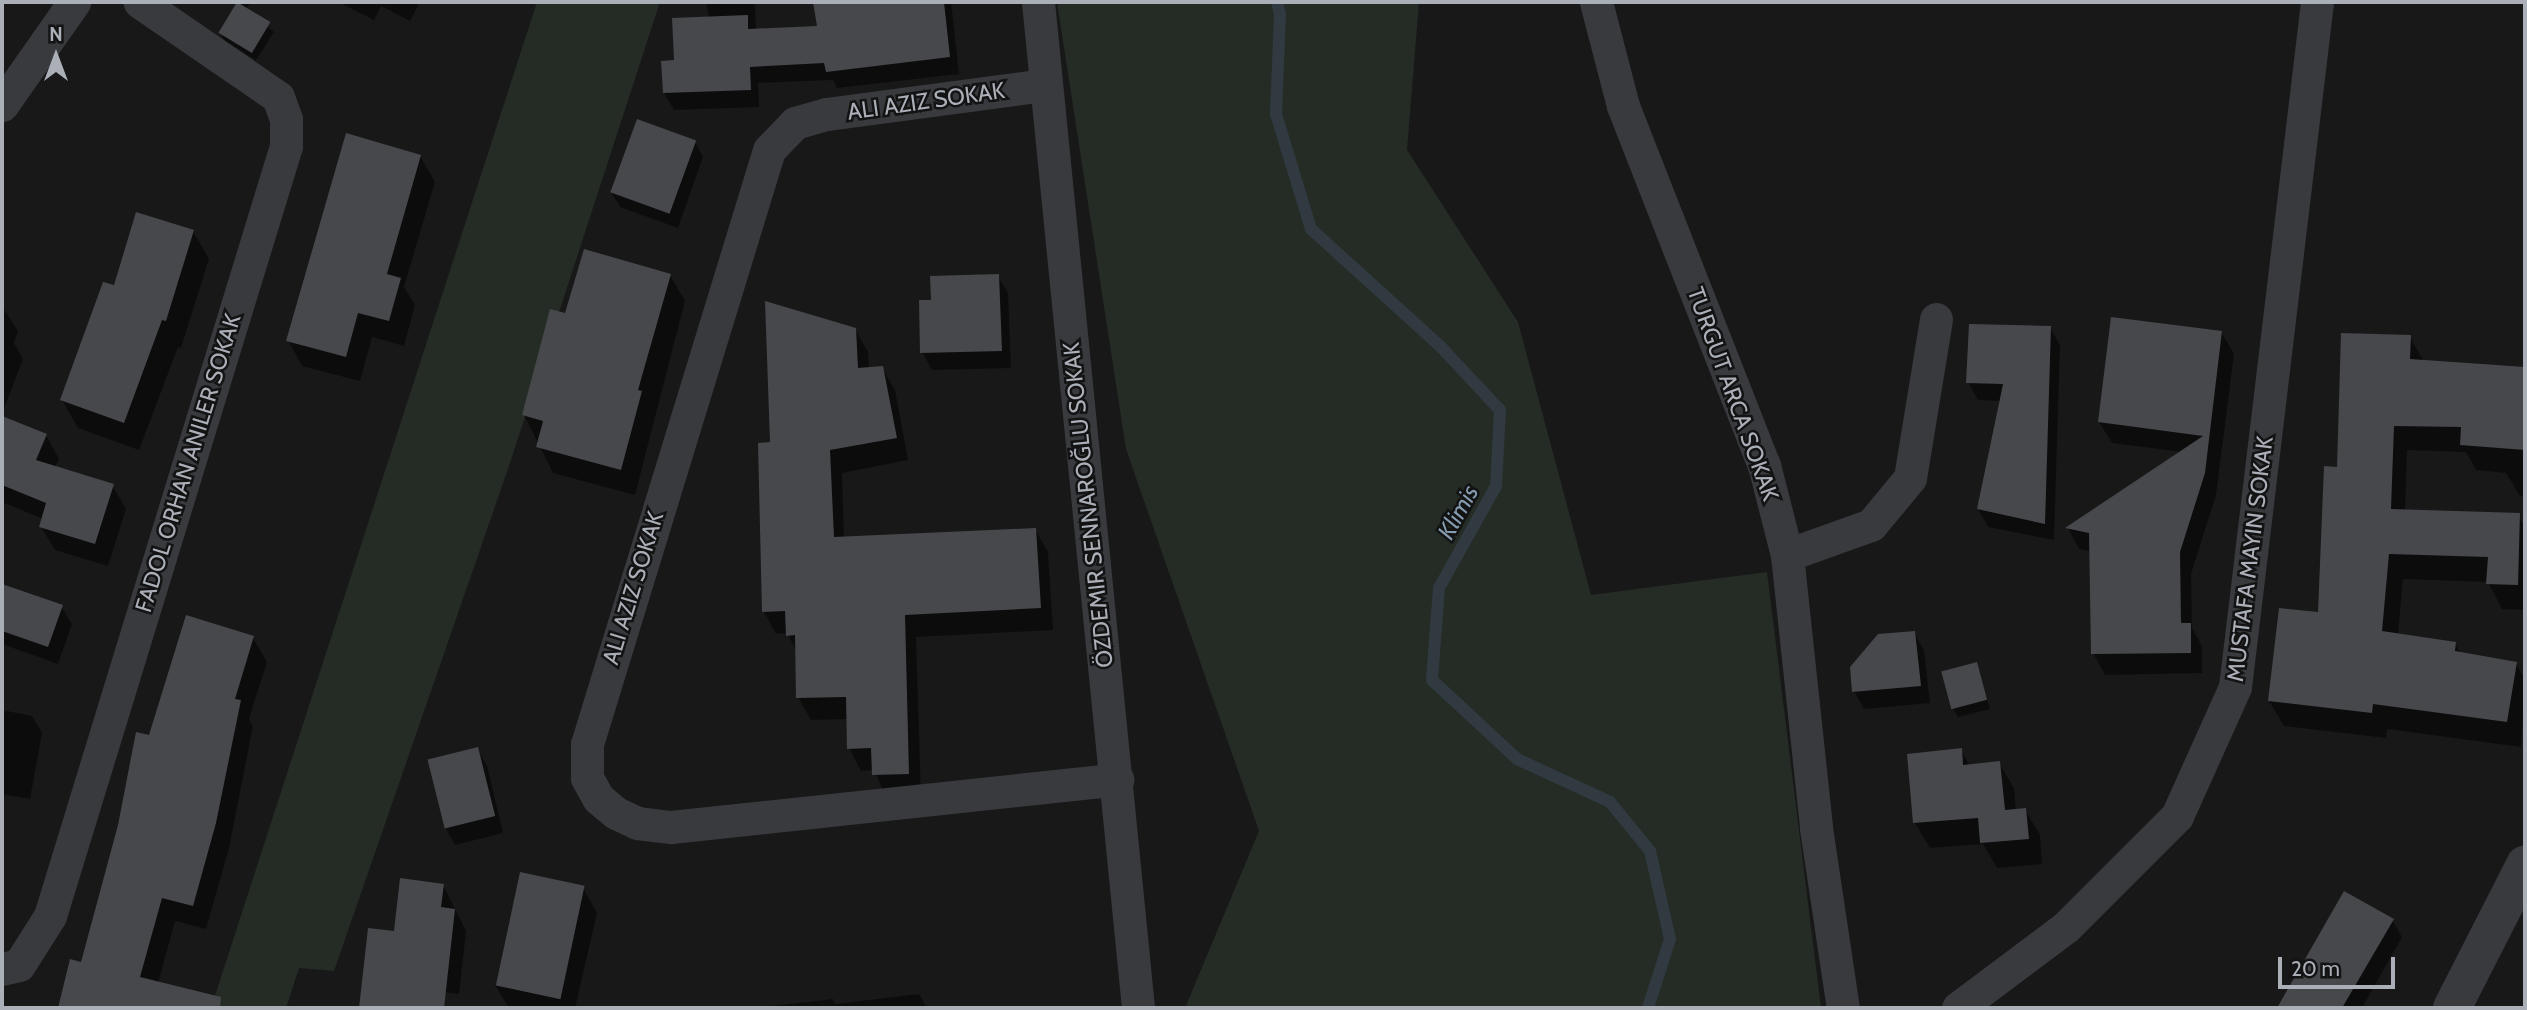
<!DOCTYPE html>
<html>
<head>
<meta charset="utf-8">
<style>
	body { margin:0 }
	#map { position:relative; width:2527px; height:1010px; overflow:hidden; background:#181819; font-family:Cabin,sans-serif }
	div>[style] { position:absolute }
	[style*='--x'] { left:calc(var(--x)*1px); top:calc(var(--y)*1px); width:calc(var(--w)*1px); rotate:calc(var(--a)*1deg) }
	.green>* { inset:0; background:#242c25 }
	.shadow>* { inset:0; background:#0007 }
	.stream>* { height:12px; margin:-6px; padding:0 6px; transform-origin:6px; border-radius:6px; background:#313a41 }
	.building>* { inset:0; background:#47484c; transform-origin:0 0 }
	.minor>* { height:33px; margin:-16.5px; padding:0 16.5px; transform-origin:16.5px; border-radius:16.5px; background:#393a3e }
	.tertiary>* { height:38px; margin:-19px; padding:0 19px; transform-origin:19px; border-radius:19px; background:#393a3e }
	span { translate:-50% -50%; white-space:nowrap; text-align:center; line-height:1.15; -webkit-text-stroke:5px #131314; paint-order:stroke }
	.street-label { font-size:23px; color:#abafb8 }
	.water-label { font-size:24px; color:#859cb0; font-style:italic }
	.frame { position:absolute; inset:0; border:4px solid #abafb8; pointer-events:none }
	.north { position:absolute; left:21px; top:21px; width:70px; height:70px; -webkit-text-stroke:5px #131314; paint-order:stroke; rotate:0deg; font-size:19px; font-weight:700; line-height:28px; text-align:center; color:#abafb8 }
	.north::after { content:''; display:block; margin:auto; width:24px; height:32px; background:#abafb8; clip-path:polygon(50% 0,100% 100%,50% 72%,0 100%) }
	.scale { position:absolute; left:2278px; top:957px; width:117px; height:32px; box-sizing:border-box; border:4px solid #abafb8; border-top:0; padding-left:9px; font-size:21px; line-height:24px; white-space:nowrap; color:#abafb8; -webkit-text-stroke:5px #131314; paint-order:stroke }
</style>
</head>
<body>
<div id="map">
	<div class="green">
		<i style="clip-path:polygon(537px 2px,660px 2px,509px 466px,334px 971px,299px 968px,286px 1008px,211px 1008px)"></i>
		<i style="clip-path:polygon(1057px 2px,1419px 2px,1407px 150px,1518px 322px,1591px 595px,1767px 572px,1821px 1008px,1185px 1008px,1259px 831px,1126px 449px)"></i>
	</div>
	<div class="shadow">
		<i style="clip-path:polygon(237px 2px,251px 2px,246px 9px,274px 32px,256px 60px,225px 41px,220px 33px)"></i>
		<i style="clip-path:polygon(338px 2px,420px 2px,410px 21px,381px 6px,374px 20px)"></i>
		<i style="clip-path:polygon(706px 2px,755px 2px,756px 31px,819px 28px,815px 2px,951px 2px,959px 74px,837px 88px,833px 80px,758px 83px,759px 107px,674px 110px,664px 93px,676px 62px,709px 18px)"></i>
		<i style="clip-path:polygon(695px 142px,703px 157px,678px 228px,620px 207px,611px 192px)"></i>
		<i style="clip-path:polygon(420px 156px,435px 182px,404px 287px,415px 305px,404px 346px,372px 337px,360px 381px,302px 366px,288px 340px)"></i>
		<i style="clip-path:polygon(193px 231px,209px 259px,181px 348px,178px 347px,139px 450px,78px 428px,62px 400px,115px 287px)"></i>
		<i style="clip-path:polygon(670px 275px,685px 301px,635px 495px,553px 473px,524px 415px)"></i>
		<i style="clip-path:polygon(998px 276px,1008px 293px,1011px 368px,932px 370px,922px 352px,933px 302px)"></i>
		<i style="clip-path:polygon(2px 306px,18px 331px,14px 343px,23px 359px,2px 414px)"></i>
		<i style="clip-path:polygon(2050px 328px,2060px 345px,2054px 540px,1988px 527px,1978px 509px,2001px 401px,1978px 400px,1968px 382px)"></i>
		<i style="clip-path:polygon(855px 329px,868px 352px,869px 369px,882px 368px,895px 390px,908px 460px,842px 473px,844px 538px,1035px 529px,1048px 552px,1053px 630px,916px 637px,921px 796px,886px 797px,874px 770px,861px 771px,849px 748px,848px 719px,811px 720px,798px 697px,797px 652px,787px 633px,776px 634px,764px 612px,771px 444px)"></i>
		<i style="clip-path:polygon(2221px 332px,2234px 354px,2216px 495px,2191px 574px,2192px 628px,2202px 646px,2202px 673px,2105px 675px,2093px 653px,2091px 551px,2079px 549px,2068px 528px,2182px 452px,2112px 443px,2099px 422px)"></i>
		<i style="clip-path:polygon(2410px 337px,2424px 362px,2525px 369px,2525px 497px,2520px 496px,2506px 473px,2476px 470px,2466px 452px,2407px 450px,2405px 511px,2518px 515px,2525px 527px,2525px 610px,2502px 609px,2488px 582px,2403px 579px,2398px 635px,2455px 643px,2461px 654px,2516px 663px,2525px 680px,2521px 747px,2387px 729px,2386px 738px,2284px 726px,2269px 701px,2320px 614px,2339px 468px)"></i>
		<i style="clip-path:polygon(2px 417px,46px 435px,59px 459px,55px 467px,112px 485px,126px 509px,108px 566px,55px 550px,41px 527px,43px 519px,2px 502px)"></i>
		<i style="clip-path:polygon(2px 585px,61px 606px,72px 624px,58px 664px,2px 644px)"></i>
		<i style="clip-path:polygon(1914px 633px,1924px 650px,1930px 703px,1864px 709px,1854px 691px)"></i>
		<i style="clip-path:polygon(253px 638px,267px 662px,249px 719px,253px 726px,229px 848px,206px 929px,175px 921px,158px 983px,176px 987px,188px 1008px,60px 1008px,71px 961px,82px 964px,150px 737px)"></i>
		<i style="clip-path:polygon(1976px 664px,1990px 709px,1958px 717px,1953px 709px)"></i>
		<i style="clip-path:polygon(2px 710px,32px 716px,42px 733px,30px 799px,2px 794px)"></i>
		<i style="clip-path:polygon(477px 749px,487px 766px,503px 833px,455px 845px,445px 827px)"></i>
		<i style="clip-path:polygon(1961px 750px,1970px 766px,1999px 763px,2014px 788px,2016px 811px,2025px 810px,2040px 835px,2042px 864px,1997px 868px,1983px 844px,1930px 848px,1915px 823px,1909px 755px)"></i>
		<i style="clip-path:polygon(443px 885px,466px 931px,459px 994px,430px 991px,426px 1008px,360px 1008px,369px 930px,395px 933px)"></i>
		<i style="clip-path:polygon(583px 888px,597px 913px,575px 1008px,509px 1008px,495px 985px)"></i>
		<i style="clip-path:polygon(2344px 893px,2392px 920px,2402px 937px,2362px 1008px,2279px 1008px)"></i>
		<i style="clip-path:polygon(919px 994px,927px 1008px,755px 1008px,833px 999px,835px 1004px)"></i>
	</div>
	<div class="stream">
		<i style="--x:1277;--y:2;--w:12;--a:76"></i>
		<i style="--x:1280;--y:14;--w:100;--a:92.3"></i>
		<i style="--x:1276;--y:114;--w:120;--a:73.1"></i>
		<i style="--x:1311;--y:229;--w:176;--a:42.2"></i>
		<i style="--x:1441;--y:347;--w:86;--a:46.9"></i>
		<i style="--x:1500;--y:410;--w:76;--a:93"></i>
		<i style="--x:1496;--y:486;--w:117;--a:119.2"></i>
		<i style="--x:1439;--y:588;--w:92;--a:94.4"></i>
		<i style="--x:1432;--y:680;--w:116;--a:42.9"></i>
		<i style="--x:1517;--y:759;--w:102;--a:24.8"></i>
		<i style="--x:1610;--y:802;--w:63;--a:50.8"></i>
		<i style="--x:1650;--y:851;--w:90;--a:77.2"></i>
		<i style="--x:1670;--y:939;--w:72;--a:107.7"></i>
	</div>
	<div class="building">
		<i style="left:237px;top:2px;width:39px;height:36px;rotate:31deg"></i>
		<i style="clip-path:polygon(813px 2px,944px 2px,950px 57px,826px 72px,824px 63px,750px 67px,751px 90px,663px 93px,661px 61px,674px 60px,672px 18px,748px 15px,748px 29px,817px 26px)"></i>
		<i style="left:637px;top:119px;width:63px;height:78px;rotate:20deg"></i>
		<i style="clip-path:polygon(346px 133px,421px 155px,387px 274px,401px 278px,389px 321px,358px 313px,346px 357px,286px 341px)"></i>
		<i style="clip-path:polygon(136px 212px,194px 230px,166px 321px,162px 320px,124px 423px,60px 400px,103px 282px,114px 285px)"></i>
		<i style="clip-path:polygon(584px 249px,671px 274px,638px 390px,642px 391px,621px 470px,536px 447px,543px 421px,522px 415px,550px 309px,565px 313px)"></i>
		<i style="clip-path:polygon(999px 274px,1002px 351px,920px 353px,919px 300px,931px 300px,930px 276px)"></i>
		<i style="clip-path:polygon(765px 301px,856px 328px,858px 368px,883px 366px,897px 438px,830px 450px,834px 537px,1036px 528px,1041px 608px,905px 615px,909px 774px,872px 775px,871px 748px,847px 749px,846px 697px,796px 698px,795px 635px,786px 636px,785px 611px,762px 612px,758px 443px,770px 442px)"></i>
		<i style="clip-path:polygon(2111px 317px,2222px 331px,2205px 473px,2180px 552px,2181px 623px,2191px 623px,2191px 653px,2091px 654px,2089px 533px,2065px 528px,2203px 436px,2098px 422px)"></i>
		<i style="clip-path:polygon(1969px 324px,2051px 326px,2045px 524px,1977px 509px,2003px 384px,1966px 383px)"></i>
		<i style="clip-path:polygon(2341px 333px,2411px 335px,2410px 359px,2525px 367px,2525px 450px,2460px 445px,2461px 427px,2394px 426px,2391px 509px,2520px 513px,2518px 585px,2486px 584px,2488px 557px,2389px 554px,2382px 631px,2456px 642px,2455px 651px,2517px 662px,2507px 722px,2373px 704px,2372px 713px,2268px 701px,2279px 608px,2318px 612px,2324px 466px,2337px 467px)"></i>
		<i style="clip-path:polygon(2px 416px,47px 434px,36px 460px,114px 484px,95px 544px,39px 527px,46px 503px,2px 485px)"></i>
		<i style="clip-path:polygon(2px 584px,63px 605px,48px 647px,2px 631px)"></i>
		<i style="clip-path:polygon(186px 615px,254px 636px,235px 699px,241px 700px,216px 823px,193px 906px,162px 898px,140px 977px,221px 997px,220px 1008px,58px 1008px,70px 959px,81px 962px,118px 825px,136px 732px,149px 735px)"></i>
		<i style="clip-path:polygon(1915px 631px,1921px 686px,1852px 692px,1850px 667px,1878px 634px)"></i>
		<i style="left:1977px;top:662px;width:39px;height:37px;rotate:75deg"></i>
		<i style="left:478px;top:747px;width:71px;height:52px;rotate:76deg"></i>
		<i style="clip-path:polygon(1962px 748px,1963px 765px,2000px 761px,2005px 810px,2026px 808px,2029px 839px,1980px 843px,1978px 818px,1913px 823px,1907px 754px)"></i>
		<i style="left:520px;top:872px;width:66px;height:116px;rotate:12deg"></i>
		<i style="clip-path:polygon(400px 878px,444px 884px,441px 907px,455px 909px,444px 1008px,359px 1008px,368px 928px,394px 931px)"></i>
		<i style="clip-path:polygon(2344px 891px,2394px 919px,2342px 1008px,2277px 1008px)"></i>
	</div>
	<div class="minor">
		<i style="--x:1038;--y:2;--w:1011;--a:84.32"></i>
		<i style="--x:1596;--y:2;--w:107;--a:75.4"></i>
		<i style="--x:1623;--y:106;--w:386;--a:68.6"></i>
		<i style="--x:1764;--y:465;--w:93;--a:75.7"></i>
		<i style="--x:1787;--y:555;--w:275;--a:83.9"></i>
		<i style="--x:1816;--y:828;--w:182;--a:81.5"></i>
		<i style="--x:1044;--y:85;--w:220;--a:172.4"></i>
		<i style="--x:826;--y:114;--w:32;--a:164"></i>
		<i style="--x:795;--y:123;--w:37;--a:134"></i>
		<i style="--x:769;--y:150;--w:621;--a:107.03"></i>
		<i style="--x:587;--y:744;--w:34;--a:90"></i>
		<i style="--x:587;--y:778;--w:23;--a:61"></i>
		<i style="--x:598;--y:798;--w:23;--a:40"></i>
		<i style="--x:616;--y:813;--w:23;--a:25"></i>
		<i style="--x:637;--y:823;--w:34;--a:7"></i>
		<i style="--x:671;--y:827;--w:449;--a:-6.1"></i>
		<i style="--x:2;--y:105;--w:126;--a:-55"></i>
		<i style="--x:1787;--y:555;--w:89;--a:-19.7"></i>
		<i style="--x:1871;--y:525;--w:61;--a:-50.3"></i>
		<i style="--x:1910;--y:478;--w:161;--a:-80.7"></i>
		<i style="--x:2;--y:969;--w:17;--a:-13"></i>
		<i style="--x:19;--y:965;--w:58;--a:-57.7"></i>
		<i style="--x:50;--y:916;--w:805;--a:-72.96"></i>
		<i style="--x:286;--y:146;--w:27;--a:-90"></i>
		<i style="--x:286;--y:119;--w:23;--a:-110"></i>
		<i style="--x:278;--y:97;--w:168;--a:-145.5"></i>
		<i style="--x:1958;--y:1008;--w:135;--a:-36.9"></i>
		<i style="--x:2066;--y:927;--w:157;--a:-45"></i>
		<i style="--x:2177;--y:816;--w:141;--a:-65.8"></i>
		<i style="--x:2235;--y:687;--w:690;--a:-83.17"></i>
	</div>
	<div class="tertiary">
		<i style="--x:2452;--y:1008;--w:161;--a:-63"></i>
	</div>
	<div class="street-label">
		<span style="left:926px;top:101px;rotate:-8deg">ALI AZIZ SOKAK</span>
		<span style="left:1733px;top:394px;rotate:70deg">TURGUT ARCA SOKAK</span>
		<span style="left:188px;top:463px;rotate:-73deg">FADOL ORHAN ANILER SOKAK</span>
		<span style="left:1088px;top:505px;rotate:-96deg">ÖZDEMIR SENNAROĞLU SOKAK</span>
		<span style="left:2250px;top:559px;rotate:-83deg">MUSTAFA MAYIN SOKAK</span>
		<span style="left:633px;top:588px;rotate:-73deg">ALI AZIZ SOKAK</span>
	</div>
	<div class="water-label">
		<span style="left:1458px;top:512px;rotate:-61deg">Klimis</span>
	</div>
	<div class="frame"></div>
	<div class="north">N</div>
	<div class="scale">20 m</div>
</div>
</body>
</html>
